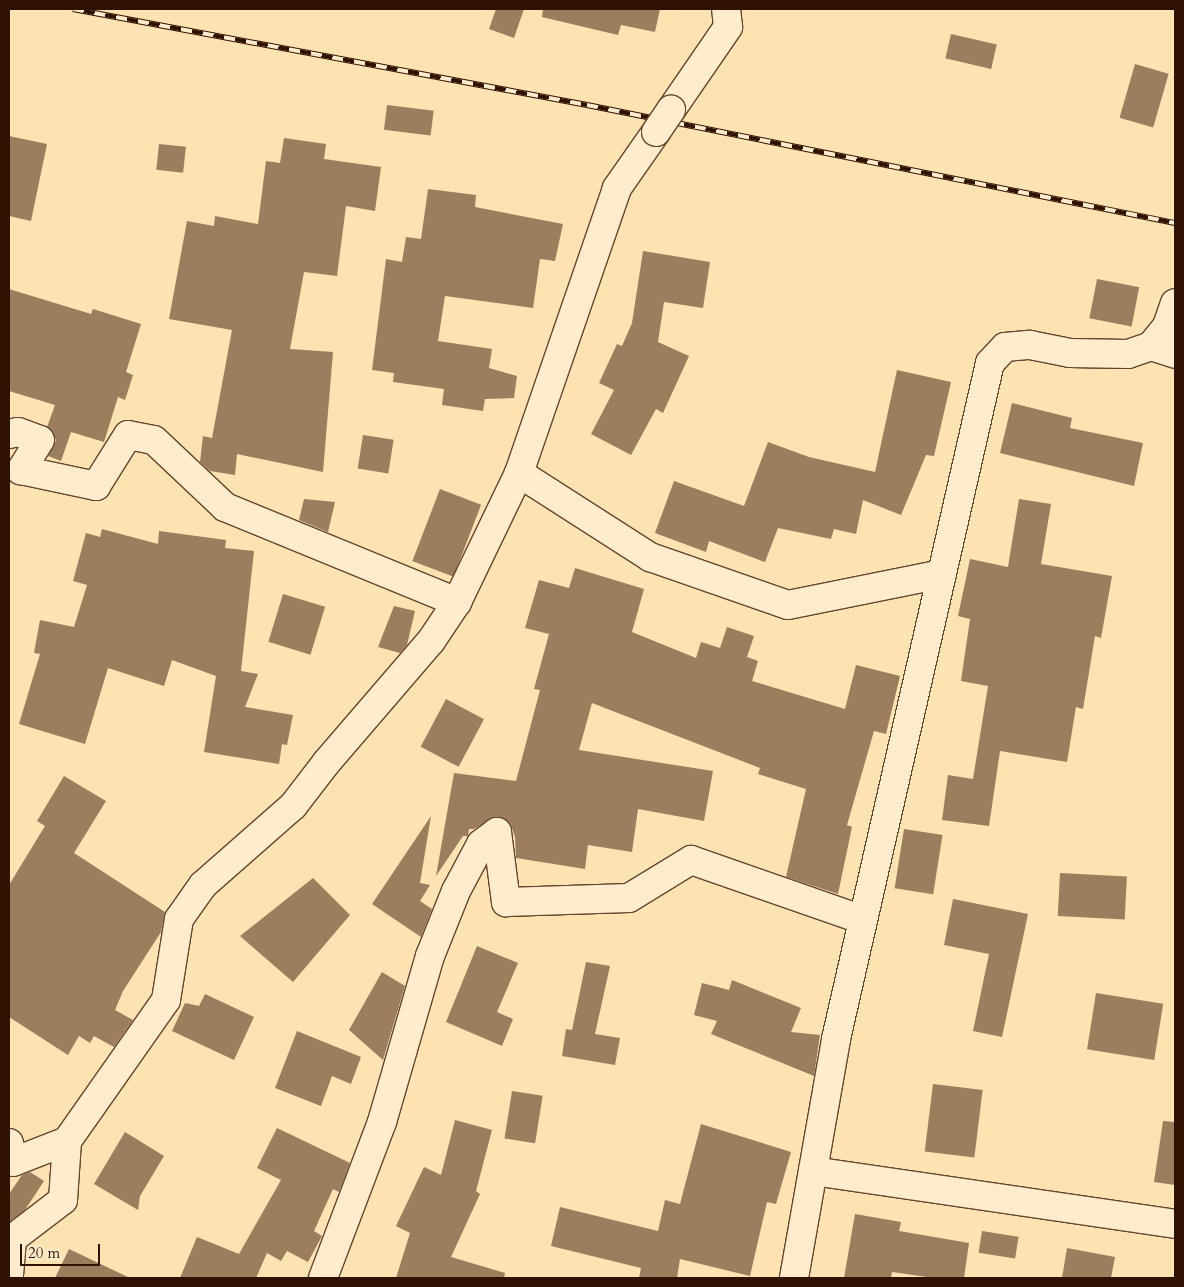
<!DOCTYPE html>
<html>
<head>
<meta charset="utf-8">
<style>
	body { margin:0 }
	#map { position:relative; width:1184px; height:1287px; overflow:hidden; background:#fde2b2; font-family:Cardo,serif }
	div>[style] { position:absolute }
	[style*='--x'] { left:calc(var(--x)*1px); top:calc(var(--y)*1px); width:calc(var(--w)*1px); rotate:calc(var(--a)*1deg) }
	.building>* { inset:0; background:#9a7e5d; transform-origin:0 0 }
	.roads { filter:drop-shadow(1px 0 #62462d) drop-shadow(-1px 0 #62462d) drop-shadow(0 1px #62462d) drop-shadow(0 -1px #62462d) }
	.minor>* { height:28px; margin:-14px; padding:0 14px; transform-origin:14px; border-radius:14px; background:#feeccd }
	.rail>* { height:5.5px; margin-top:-2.75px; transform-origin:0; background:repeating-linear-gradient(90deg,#feeccd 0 11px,#2f1201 0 22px); box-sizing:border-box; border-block:1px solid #2f1201 }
	.bridges { filter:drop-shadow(1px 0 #62462d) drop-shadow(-1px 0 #62462d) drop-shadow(0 1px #62462d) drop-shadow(0 -1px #62462d) }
	.minor-bridge>* { height:28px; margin:-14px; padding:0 14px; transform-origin:14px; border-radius:14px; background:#feeccd }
	span { translate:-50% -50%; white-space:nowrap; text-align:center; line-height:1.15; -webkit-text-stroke:5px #feeccd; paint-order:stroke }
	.frame { position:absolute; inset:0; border:10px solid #2f1201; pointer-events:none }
	.scale { position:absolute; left:20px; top:1244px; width:80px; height:22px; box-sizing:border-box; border:2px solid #2f1201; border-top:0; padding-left:6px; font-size:15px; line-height:18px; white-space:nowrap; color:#2f1201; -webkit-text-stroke:4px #feeccd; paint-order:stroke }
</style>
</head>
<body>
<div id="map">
	<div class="building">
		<i style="clip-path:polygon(496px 9px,524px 9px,514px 38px,489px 29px)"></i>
		<i style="clip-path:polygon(543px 9px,660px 9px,655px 32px,621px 25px,618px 35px,542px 17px)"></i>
		<i style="left:951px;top:34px;width:47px;height:25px;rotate:13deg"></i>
		<i style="left:1135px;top:64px;width:35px;height:56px;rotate:16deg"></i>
		<i style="left:387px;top:105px;width:47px;height:25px;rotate:7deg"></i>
		<i style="clip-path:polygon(9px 136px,47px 144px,31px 221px,9px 216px)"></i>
		<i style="clip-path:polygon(284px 138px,326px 144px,324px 159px,381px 167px,375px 211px,346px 206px,337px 276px,304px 272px,290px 349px,333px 352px,323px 472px,237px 454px,235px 475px,210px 471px,200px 462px,203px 436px,212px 438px,232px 330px,169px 319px,187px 221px,214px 226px,215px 216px,258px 224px,266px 161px,280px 163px)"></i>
		<i style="left:159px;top:144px;width:27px;height:26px;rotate:6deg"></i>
		<i style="clip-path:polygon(428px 189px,476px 195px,475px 207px,563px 224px,555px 261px,540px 259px,533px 308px,445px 296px,438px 341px,492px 349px,489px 368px,517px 376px,514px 398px,485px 399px,483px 411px,442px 405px,444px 389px,393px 382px,394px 373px,372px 370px,386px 259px,402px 262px,406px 237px,421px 239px)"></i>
		<i style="clip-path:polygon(643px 251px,710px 262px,703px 308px,664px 302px,658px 342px,689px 356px,663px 413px,656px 409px,631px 455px,591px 434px,614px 390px,599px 383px,617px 344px,622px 346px,632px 323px)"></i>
		<i style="left:1097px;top:279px;width:43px;height:40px;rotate:11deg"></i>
		<i style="clip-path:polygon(9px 289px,91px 314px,93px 309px,141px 324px,126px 372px,133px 375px,125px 400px,118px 397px,104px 442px,71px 432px,61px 461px,48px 456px,56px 440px,47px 427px,55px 405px,9px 391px)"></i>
		<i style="clip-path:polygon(897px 370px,951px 382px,934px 456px,926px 455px,901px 515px,863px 500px,856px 534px,834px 529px,831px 539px,778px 528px,765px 562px,709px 541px,706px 552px,655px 533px,674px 481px,744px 506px,768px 442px,809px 457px,875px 472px)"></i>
		<i style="clip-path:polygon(1012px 403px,1072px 418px,1070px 428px,1143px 443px,1134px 486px,1000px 453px)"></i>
		<i style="left:363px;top:435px;width:31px;height:34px;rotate:9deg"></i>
		<i style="left:440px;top:489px;width:44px;height:77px;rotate:21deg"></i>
		<i style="clip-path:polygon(304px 499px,335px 502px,328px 532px,299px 520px)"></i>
		<i style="clip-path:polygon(1019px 499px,1051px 504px,1041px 564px,1112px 576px,1101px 638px,1095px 636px,1083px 709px,1076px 707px,1067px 762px,1000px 751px,989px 826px,942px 820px,948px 775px,973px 779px,988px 686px,961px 681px,970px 619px,958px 616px,970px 559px,1008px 567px)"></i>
		<i style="clip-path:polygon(102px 529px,158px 544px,159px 531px,226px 540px,225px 548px,254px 551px,241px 671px,258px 674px,245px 707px,293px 715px,287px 745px,282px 744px,279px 764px,204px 752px,216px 676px,172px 660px,164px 686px,108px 668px,85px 744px,19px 724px,40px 654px,34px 653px,40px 620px,74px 627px,87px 585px,73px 581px,86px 533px,100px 537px)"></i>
		<i style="clip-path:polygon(575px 568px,644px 589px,632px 632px,696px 658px,701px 642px,720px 648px,727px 627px,754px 636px,747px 657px,758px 661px,752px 681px,845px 709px,856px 665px,900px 676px,886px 734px,874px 731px,847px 825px,852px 827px,838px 894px,786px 877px,806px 789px,758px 774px,760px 768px,592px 703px,579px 750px,713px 771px,704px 821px,638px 809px,632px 852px,588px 845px,585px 869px,516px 858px,515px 837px,510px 823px,495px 817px,474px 829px,469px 829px,468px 836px,463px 836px,436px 876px,454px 773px,516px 781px,540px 690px,534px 689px,549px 634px,525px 628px,539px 580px,569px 588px)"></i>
		<i style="left:283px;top:594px;width:44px;height:50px;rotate:17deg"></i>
		<i style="clip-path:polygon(394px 606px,415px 611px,407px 645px,400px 653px,378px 647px)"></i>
		<i style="left:446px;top:699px;width:43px;height:54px;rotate:28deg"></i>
		<i style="clip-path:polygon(64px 776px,106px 801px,74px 853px,165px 912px,161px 932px,123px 991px,115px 1010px,133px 1020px,114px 1047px,94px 1036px,90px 1043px,79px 1036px,68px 1055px,9px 1017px,9px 885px,45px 826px,37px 821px)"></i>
		<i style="clip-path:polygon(431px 816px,420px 883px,430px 885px,420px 901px,432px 909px,421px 937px,372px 904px)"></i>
		<i style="left:904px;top:829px;width:39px;height:60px;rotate:9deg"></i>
		<i style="left:1060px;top:873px;width:67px;height:43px;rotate:3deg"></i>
		<i style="clip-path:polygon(313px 878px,350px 915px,293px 982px,240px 936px)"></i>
		<i style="clip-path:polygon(953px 899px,1028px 914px,1002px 1037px,973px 1031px,989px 954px,944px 945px)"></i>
		<i style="clip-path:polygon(477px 946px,518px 963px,497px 1012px,513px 1019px,502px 1046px,446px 1022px)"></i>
		<i style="clip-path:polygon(586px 962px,610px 966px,595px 1034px,620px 1038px,615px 1065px,562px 1056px,566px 1029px,572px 1030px)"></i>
		<i style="clip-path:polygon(382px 972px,405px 986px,383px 1060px,349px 1030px)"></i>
		<i style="clip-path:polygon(732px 980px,801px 1008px,791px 1032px,820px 1035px,814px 1076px,711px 1034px,717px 1021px,694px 1015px,702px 983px,729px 990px)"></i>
		<i style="left:1096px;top:993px;width:68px;height:57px;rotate:9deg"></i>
		<i style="clip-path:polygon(205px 994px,254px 1017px,234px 1060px,172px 1031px,185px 1003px,199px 1006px)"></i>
		<i style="clip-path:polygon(297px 1031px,361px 1057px,351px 1084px,332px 1076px,321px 1106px,275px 1088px)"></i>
		<i style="left:933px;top:1084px;width:50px;height:68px;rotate:7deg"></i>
		<i style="left:512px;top:1091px;width:31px;height:48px;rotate:9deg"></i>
		<i style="clip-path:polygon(455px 1120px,492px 1130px,476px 1191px,480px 1194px,451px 1257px,505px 1273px,504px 1278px,396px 1278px,410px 1233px,396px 1226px,424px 1167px,441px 1175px)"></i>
		<i style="clip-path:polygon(1163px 1121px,1175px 1122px,1175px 1185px,1154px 1182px)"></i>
		<i style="clip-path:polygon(701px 1124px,791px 1152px,776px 1204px,767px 1202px,750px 1276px,680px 1259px,677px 1278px,639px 1278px,641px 1268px,551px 1246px,560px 1207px,658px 1231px,665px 1200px,680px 1204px)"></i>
		<i style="clip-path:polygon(277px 1128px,350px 1163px,339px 1192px,333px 1189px,314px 1231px,322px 1236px,308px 1262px,287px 1251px,281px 1261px,267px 1253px,256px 1278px,180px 1278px,197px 1237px,239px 1254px,281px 1180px,257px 1168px)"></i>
		<i style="clip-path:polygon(125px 1132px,164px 1156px,140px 1196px,138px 1210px,94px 1184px)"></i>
		<i style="clip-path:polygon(30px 1172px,44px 1181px,25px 1210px,9px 1222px,9px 1194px,22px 1175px)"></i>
		<i style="clip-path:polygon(855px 1214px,901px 1222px,899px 1231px,969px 1243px,964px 1278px,934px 1278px,892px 1272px,891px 1278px,844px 1278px)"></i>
		<i style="left:982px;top:1231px;width:37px;height:22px;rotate:9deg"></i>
		<i style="clip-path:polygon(1067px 1248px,1115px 1257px,1111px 1278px,1062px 1278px)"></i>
		<i style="clip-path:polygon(69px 1249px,130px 1278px,55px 1278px)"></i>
	</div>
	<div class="roads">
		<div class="minor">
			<i style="--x:671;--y:110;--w:101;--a:-55.5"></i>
			<i style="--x:728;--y:27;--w:18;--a:-96"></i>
			<i style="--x:1151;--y:346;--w:25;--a:18"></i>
			<i style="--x:9;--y:434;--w:9;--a:-13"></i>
			<i style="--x:18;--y:432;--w:23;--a:20"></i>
			<i style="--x:40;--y:440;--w:36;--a:122"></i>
			<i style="--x:21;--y:470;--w:77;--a:12"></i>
			<i style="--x:96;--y:486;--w:60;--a:-57.9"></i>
			<i style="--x:128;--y:435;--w:26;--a:11"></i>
			<i style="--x:154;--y:440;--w:98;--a:43.3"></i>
			<i style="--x:225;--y:507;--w:251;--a:22.3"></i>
			<i style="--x:519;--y:473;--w:156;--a:32.7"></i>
			<i style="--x:650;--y:557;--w:146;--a:19.2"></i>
			<i style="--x:788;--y:605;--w:157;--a:-11.4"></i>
			<i style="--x:9;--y:1143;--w:19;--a:78"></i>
			<i style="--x:13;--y:1162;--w:58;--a:-21.3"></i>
			<i style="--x:813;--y:1171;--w:366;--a:8.3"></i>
			<i style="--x:9;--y:1275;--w:36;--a:-85"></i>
			<i style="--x:12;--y:1239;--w:64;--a:-37.4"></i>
			<i style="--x:63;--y:1200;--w:59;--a:-86.1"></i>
			<i style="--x:67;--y:1141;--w:172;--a:-54.9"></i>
			<i style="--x:166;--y:1000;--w:82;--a:-80.9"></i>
			<i style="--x:179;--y:919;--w:42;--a:-54.8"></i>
			<i style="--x:203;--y:885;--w:120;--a:-41.3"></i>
			<i style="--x:293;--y:806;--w:54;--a:-52.5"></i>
			<i style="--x:326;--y:763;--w:161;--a:-49.3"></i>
			<i style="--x:431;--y:641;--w:47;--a:-56.3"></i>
			<i style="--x:457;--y:602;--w:143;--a:-64.3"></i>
			<i style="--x:519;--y:473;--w:301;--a:-71"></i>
			<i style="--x:617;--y:188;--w:68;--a:-55.1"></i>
			<i style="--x:323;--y:1278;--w:167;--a:-69.3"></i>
			<i style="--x:382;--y:1122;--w:173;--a:-73.9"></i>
			<i style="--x:430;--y:956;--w:70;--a:-68.2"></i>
			<i style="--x:456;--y:891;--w:53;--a:-62"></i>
			<i style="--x:481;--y:844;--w:20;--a:-37"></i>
			<i style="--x:497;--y:832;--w:71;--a:82.7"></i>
			<i style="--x:506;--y:902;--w:123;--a:-1.9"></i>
			<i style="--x:629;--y:898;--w:73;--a:-31.5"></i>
			<i style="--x:691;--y:860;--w:182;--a:19.2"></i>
			<i style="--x:794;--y:1278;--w:243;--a:-80"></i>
			<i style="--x:836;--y:1039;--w:693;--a:-77.17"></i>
			<i style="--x:990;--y:363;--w:22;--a:-47"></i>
			<i style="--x:1005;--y:347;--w:25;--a:-5"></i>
			<i style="--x:1030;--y:345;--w:41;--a:11.3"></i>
			<i style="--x:1070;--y:353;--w:58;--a:1"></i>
			<i style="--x:1128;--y:354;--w:24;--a:-19"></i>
			<i style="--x:1151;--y:346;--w:26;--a:-51"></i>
			<i style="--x:1167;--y:326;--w:24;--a:-71"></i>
		</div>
	</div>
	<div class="rail">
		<i style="--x:73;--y:9;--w:523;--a:10.58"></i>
		<i style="--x:587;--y:105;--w:600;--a:11.35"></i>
	</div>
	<div class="bridges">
		<div class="minor-bridge">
			<i style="--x:656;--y:132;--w:27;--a:-56"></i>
		</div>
	</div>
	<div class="frame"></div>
	<div class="scale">20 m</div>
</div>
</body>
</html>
